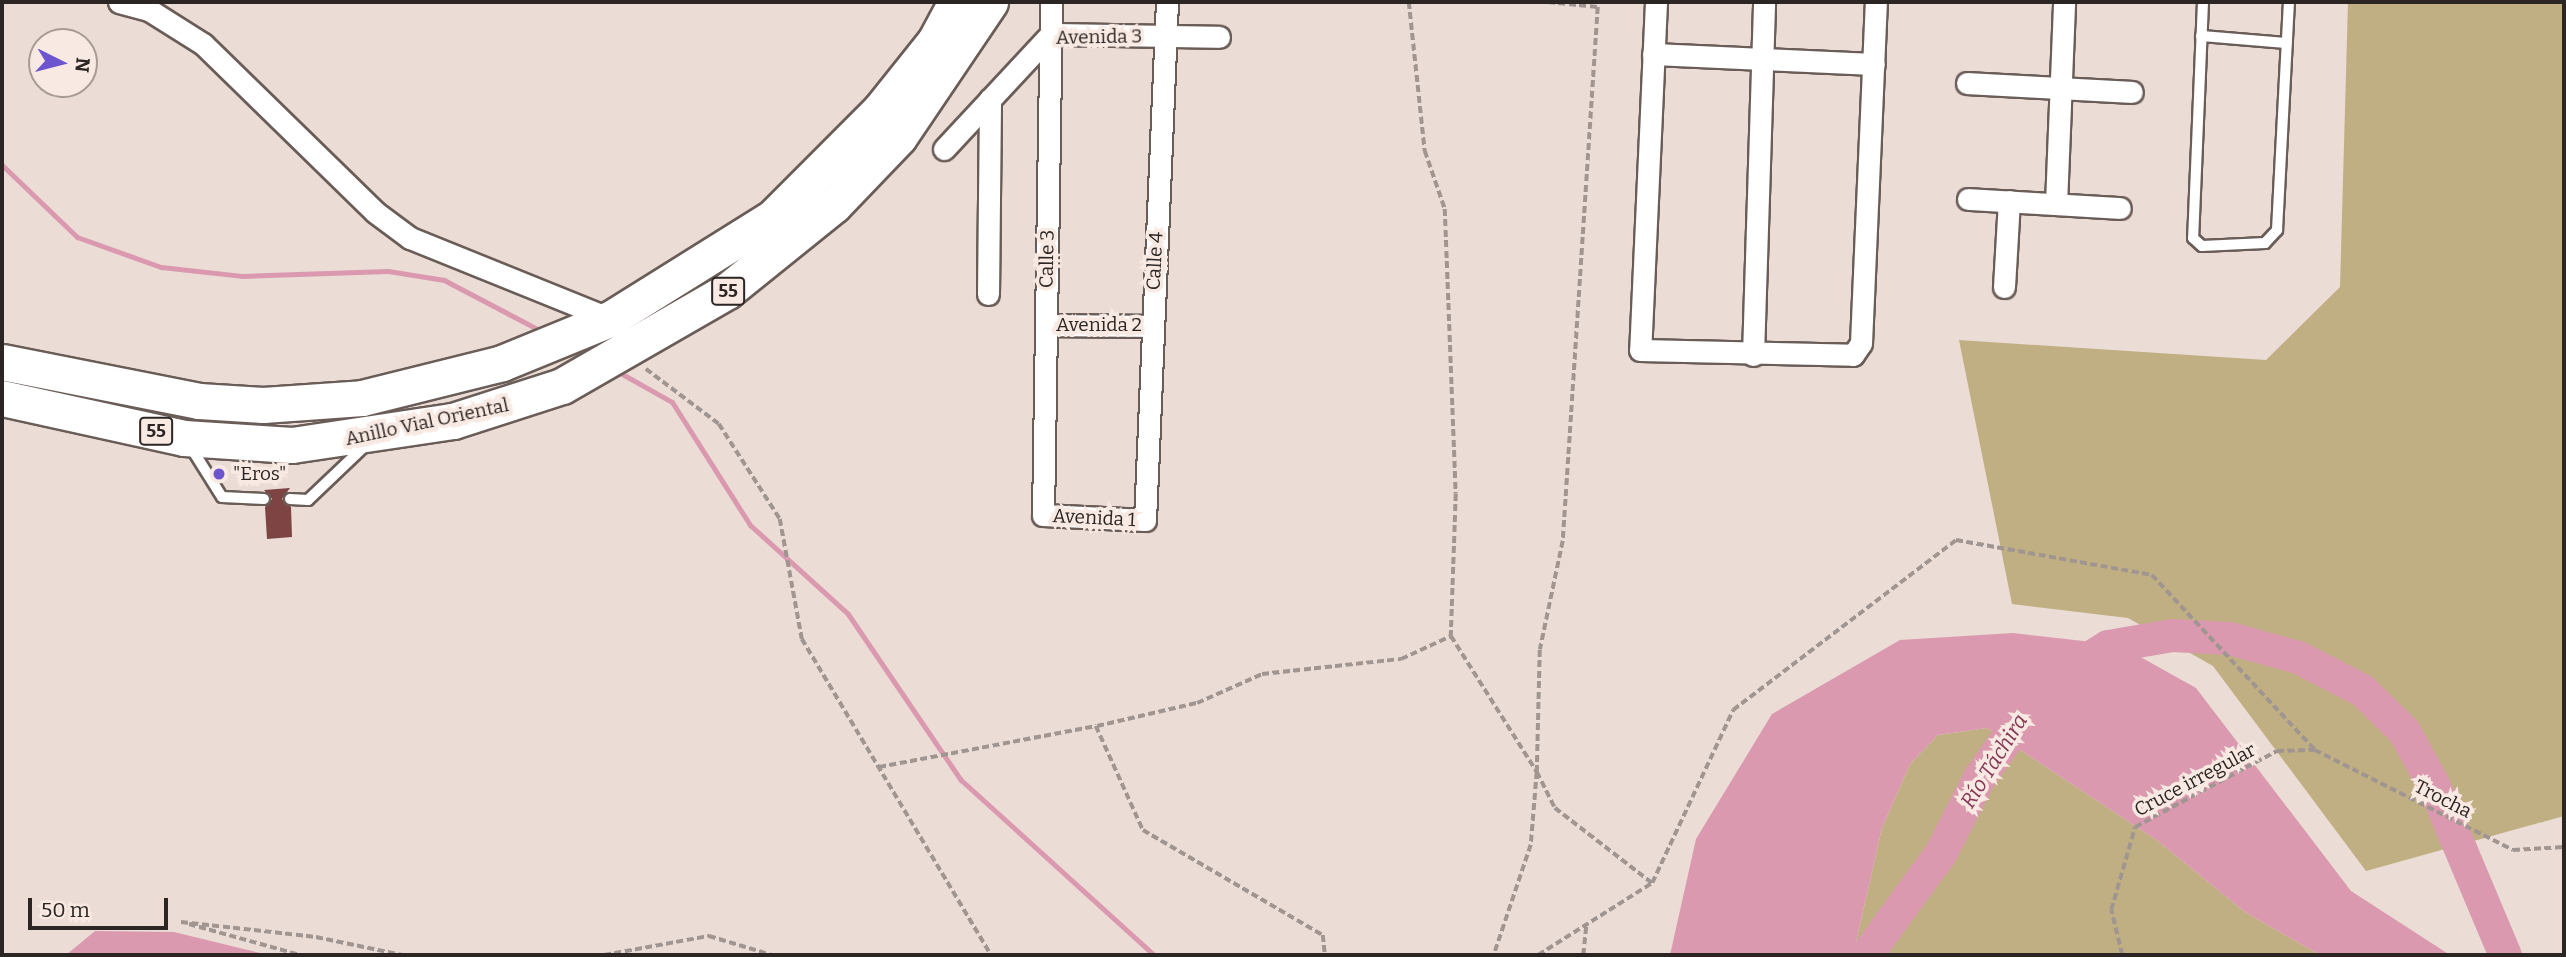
<!DOCTYPE html>
<html>
<head>
<meta charset="utf-8">
<style>
	body { margin:0 }
	#map { position:relative; width:2566px; height:957px; overflow:hidden; background:#ebdcd6; font-family:Bitter,serif }
	div>[style] { position:absolute }
	[style*='--x'] { left:calc(var(--x)*1px); top:calc(var(--y)*1px); width:calc(var(--w)*1px); rotate:calc(var(--a)*1deg) }
	.green>* { inset:0; background:#c0af82 }
	.water>* { inset:0; background:#da99af }
	.stream>* { height:5px; margin:-2.5px; padding:0 2.5px; transform-origin:2.5px; border-radius:2.5px; background:#da99af }
	.river>* { height:33px; margin:-16.5px; padding:0 16.5px; transform-origin:16.5px; border-radius:16.5px; background:#da99af }
	.building>* { inset:0; background:#7e4343 }
	.path>* { height:3.5px; margin-top:-1.75px; transform-origin:0; background:repeating-linear-gradient(90deg,#a09590 0 7px,transparent 0 10.5px) }
	.roads { filter:drop-shadow(2px 0 #6a5d58) drop-shadow(-2px 0 #6a5d58) drop-shadow(0 2px #6a5d58) drop-shadow(0 -2px #6a5d58) }
	.service>* { height:10px; margin:-5px; padding:0 5px; transform-origin:5px; border-radius:5px; background:#fff }
	.minor>* { height:21px; margin:-10.5px; padding:0 10.5px; transform-origin:10.5px; border-radius:10.5px; background:#fff }
	.trunk>* { height:35px; margin:-17.5px; padding:0 17.5px; transform-origin:17.5px; border-radius:17.5px; background:#fff }
	.dots>* { width:19px; height:19px; translate:-50% -50%; box-sizing:border-box; border:4px solid #f9e9e3; border-radius:50% }
	span { translate:-50% -50%; white-space:nowrap; text-align:center; line-height:1.15; -webkit-text-stroke:7px #f9e9e3; paint-order:stroke }
	.shield-label span { padding:2px 5px; background:#f9e9e3; border:2px solid; border-radius:5px; -webkit-text-stroke-width:0 }
	.shield-label { font-size:18px; color:#2b2523; font-weight:700 }
	.street-label { font-size:19px; color:#2b2523 }
	.poi-label { font-size:19px; color:#2b2523 }
	.left { translate:0 -50%; text-align:left }
	.water-label { font-size:21px; color:#853857; font-style:italic }
	.frame { position:absolute; inset:0; border:4px solid #2b2523; pointer-events:none }
	.north { position:absolute; left:28px; top:28px; width:70px; height:70px; box-sizing:border-box; background:#f9e9e3; border:2px solid #a79b96; border-radius:50%; rotate:96deg; font-size:19px; font-weight:700; line-height:28px; text-align:center; color:#2b2523 }
	.north::after { content:''; display:block; margin:auto; width:24px; height:32px; background:#6c55ce; clip-path:polygon(50% 0,100% 100%,50% 72%,0 100%) }
	.scale { position:absolute; left:28px; top:898px; width:140px; height:32px; box-sizing:border-box; border:4px solid #2b2523; border-top:0; padding-left:9px; font-size:21px; line-height:24px; white-space:nowrap; color:#2b2523; -webkit-text-stroke:5px #f9e9e3; paint-order:stroke }
</style>
</head>
<body>
<div id="map">
	<div class="green">
		<i style="clip-path:polygon(2348px 2px,2564px 2px,2564px 816px,2366px 871px,2213px 666px,2128px 618px,2012px 604px,1959px 340px,2266px 360px,2340px 287px)"></i>
		<i style="clip-path:polygon(1987px 728px,2158px 841px,2245px 912px,2320px 955px,1853px 955px,1882px 828px,1910px 764px,1938px 735px)"></i>
	</div>
	<div class="water">
		<i style="clip-path:polygon(2013px 633px,2119px 645px,2196px 688px,2351px 891px,2450px 955px,2320px 955px,2245px 912px,2158px 841px,1987px 728px,1938px 735px,1910px 764px,1882px 828px,1853px 955px,1670px 955px,1696px 839px,1772px 714px,1900px 640px)"></i>
		<i style="clip-path:polygon(95px 931px,174px 932px,268px 955px,66px 955px)"></i>
	</div>
	<div class="stream">
		<i style="--x:2;--y:165;--w:104;--a:43.8"></i>
		<i style="--x:77;--y:237;--w:89;--a:19.7"></i>
		<i style="--x:161;--y:267;--w:81;--a:6.3"></i>
		<i style="--x:242;--y:276;--w:146;--a:-2"></i>
		<i style="--x:388;--y:271;--w:57;--a:9.1"></i>
		<i style="--x:444;--y:280;--w:110;--a:27.7"></i>
		<i style="--x:615;--y:370;--w:65;--a:29.3"></i>
		<i style="--x:672;--y:402;--w:146;--a:57.6"></i>
		<i style="--x:750;--y:525;--w:132;--a:42.2"></i>
		<i style="--x:848;--y:614;--w:201;--a:55.8"></i>
		<i style="--x:961;--y:780;--w:261;--a:42.2"></i>
	</div>
	<div class="river">
		<i style="--x:2077;--y:665;--w:36;--a:-32"></i>
		<i style="--x:2108;--y:646;--w:65;--a:-9.8"></i>
		<i style="--x:2172;--y:635;--w:57;--a:3"></i>
		<i style="--x:2229;--y:638;--w:72;--a:15.4"></i>
		<i style="--x:2298;--y:657;--w:72;--a:27.3"></i>
		<i style="--x:2362;--y:690;--w:59;--a:44.3"></i>
		<i style="--x:2404;--y:731;--w:60;--a:61.3"></i>
		<i style="--x:2433;--y:784;--w:186;--a:67.2"></i>
		<i style="--x:1866;--y:955;--w:127;--a:-53.9"></i>
		<i style="--x:1941;--y:852;--w:82;--a:-63.1"></i>
		<i style="--x:1978;--y:779;--w:92;--a:-54.8"></i>
	</div>
	<div class="building">
		<i style="clip-path:polygon(290px 488px,282px 499px,291px 507px,292px 537px,267px 539px,265px 507px,272px 499px,264px 490px)"></i>
	</div>
	<div class="path">
		<i style="--x:1409;--y:2;--w:150;--a:83.9"></i>
		<i style="--x:1425;--y:151;--w:61;--a:71"></i>
		<i style="--x:1445;--y:209;--w:285;--a:87.8"></i>
		<i style="--x:1456;--y:494;--w:142;--a:92"></i>
		<i style="--x:1451;--y:636;--w:161;--a:57.7"></i>
		<i style="--x:1537;--y:772;--w:73;--a:94.7"></i>
		<i style="--x:1531;--y:845;--w:116;--a:108.6"></i>
		<i style="--x:1548;--y:2;--w:50;--a:5.7"></i>
		<i style="--x:1598;--y:7;--w:535;--a:93.75"></i>
		<i style="--x:1563;--y:541;--w:111;--a:101.9"></i>
		<i style="--x:1540;--y:650;--w:122;--a:91.4"></i>
		<i style="--x:1537;--y:772;--w:40;--a:63.4"></i>
		<i style="--x:1555;--y:808;--w:123;--a:37.7"></i>
		<i style="--x:646;--y:369;--w:91;--a:37"></i>
		<i style="--x:719;--y:424;--w:113;--a:57.3"></i>
		<i style="--x:780;--y:519;--w:122;--a:79.6"></i>
		<i style="--x:802;--y:639;--w:368;--a:59.1"></i>
		<i style="--x:1097;--y:726;--w:103;--a:-13"></i>
		<i style="--x:1197;--y:703;--w:71;--a:-24"></i>
		<i style="--x:1262;--y:674;--w:140;--a:-6.2"></i>
		<i style="--x:1401;--y:659;--w:55;--a:-24.7"></i>
		<i style="--x:879;--y:767;--w:221;--a:-10.7"></i>
		<i style="--x:1096;--y:726;--w:114;--a:65.7"></i>
		<i style="--x:1143;--y:830;--w:208;--a:30.3"></i>
		<i style="--x:1323;--y:935;--w:20;--a:84"></i>
		<i style="--x:181;--y:922;--w:136;--a:6.3"></i>
		<i style="--x:316;--y:937;--w:88;--a:11.8"></i>
		<i style="--x:189;--y:924;--w:115;--a:15.6"></i>
		<i style="--x:604;--y:955;--w:107;--a:-10.3"></i>
		<i style="--x:709;--y:936;--w:66;--a:16.8"></i>
		<i style="--x:1538;--y:955;--w:135;--a:-32.3"></i>
		<i style="--x:1652;--y:883;--w:191;--a:-64.9"></i>
		<i style="--x:1733;--y:710;--w:280;--a:-37.3"></i>
		<i style="--x:1956;--y:540;--w:199;--a:10.1"></i>
		<i style="--x:2152;--y:575;--w:239;--a:47"></i>
		<i style="--x:2315;--y:750;--w:222;--a:26.8"></i>
		<i style="--x:2513;--y:850;--w:51;--a:-3.4"></i>
		<i style="--x:1583;--y:955;--w:29;--a:-84"></i>
		<i style="--x:2122;--y:955;--w:46;--a:-103.7"></i>
		<i style="--x:2111;--y:910;--w:86;--a:-73.9"></i>
		<i style="--x:2135;--y:827;--w:161;--a:-28.2"></i>
		<i style="--x:2277;--y:751;--w:38;--a:-2"></i>
	</div>
	<div class="roads">
		<div class="service">
			<i style="--x:2203;--y:2;--w:236;--a:92.4"></i>
			<i style="--x:2193;--y:238;--w:12;--a:42"></i>
			<i style="--x:2202;--y:246;--w:63;--a:-2.7"></i>
			<i style="--x:2265;--y:243;--w:18;--a:-47"></i>
			<i style="--x:2277;--y:230;--w:228;--a:-87"></i>
			<i style="--x:2201;--y:36;--w:86;--a:4.7"></i>
			<i style="--x:190;--y:446;--w:60;--a:57.9"></i>
			<i style="--x:222;--y:497;--w:42;--a:2.7"></i>
			<i style="--x:290;--y:499;--w:18;--a:3"></i>
			<i style="--x:308;--y:500;--w:81;--a:-43.5"></i>
		</div>
		<div class="minor">
			<i style="--x:119;--y:2;--w:31;--a:15"></i>
			<i style="--x:149;--y:10;--w:64;--a:32.2"></i>
			<i style="--x:203;--y:44;--w:240;--a:44.3"></i>
			<i style="--x:375;--y:212;--w:44;--a:36.6"></i>
			<i style="--x:410;--y:238;--w:216;--a:22"></i>
			<i style="--x:1051;--y:2;--w:513;--a:90.89"></i>
			<i style="--x:1043;--y:515;--w:102;--a:2.8"></i>
			<i style="--x:1145;--y:520;--w:518;--a:-87.57"></i>
			<i style="--x:1656;--y:2;--w:348;--a:92.6"></i>
			<i style="--x:1640;--y:350;--w:213;--a:1.3"></i>
			<i style="--x:1853;--y:355;--w:14;--a:-56"></i>
			<i style="--x:1861;--y:343;--w:341;--a:-87.5"></i>
			<i style="--x:1653;--y:54;--w:221;--a:2.6"></i>
			<i style="--x:1967;--y:83;--w:165;--a:3.1"></i>
			<i style="--x:944;--y:149;--w:157;--a:-47.1"></i>
			<i style="--x:1051;--y:34;--w:168;--a:1"></i>
			<i style="--x:1968;--y:199;--w:152;--a:3.4"></i>
			<i style="--x:2056;--y:204;--w:202;--a:-87.7"></i>
			<i style="--x:2004;--y:287;--w:86;--a:-86.7"></i>
			<i style="--x:988;--y:294;--w:195;--a:-89.4"></i>
			<i style="--x:1046;--y:325;--w:106;--a:0.5"></i>
			<i style="--x:1753;--y:355;--w:353;--a:-88.2"></i>
		</div>
		<div class="trunk">
			<i style="--x:2;--y:362;--w:201;--a:11.2"></i>
			<i style="--x:199;--y:401;--w:64;--a:3.6"></i>
			<i style="--x:263;--y:405;--w:99;--a:-4"></i>
			<i style="--x:362;--y:398;--w:144;--a:-14"></i>
			<i style="--x:502;--y:363;--w:117;--a:-22.2"></i>
			<i style="--x:610;--y:319;--w:192;--a:-32"></i>
			<i style="--x:773;--y:217;--w:151;--a:-45"></i>
			<i style="--x:880;--y:110;--w:88;--a:-51.4"></i>
			<i style="--x:935;--y:41;--w:44;--a:-61.7"></i>
			<i style="--x:2;--y:398;--w:186;--a:12.4"></i>
			<i style="--x:184;--y:438;--w:108;--a:3.7"></i>
			<i style="--x:292;--y:445;--w:163;--a:-8.5"></i>
			<i style="--x:453;--y:421;--w:114;--a:-17.8"></i>
			<i style="--x:562;--y:386;--w:190;--a:-29.9"></i>
			<i style="--x:727;--y:291;--w:137;--a:-38.8"></i>
			<i style="--x:834;--y:205;--w:94;--a:-46.3"></i>
			<i style="--x:899;--y:137;--w:163;--a:-56"></i>
		</div>
	</div>
	<div class="dots">
		<i style="left:219px;top:474px;background:#6c55ce"></i>
	</div>
	<div class="shield-label">
		<span style="left:728px;top:291px">55</span>
		<span style="left:156px;top:431px">55</span>
	</div>
	<div class="street-label">
		<span style="left:1099px;top:37px;rotate:-1deg">Avenida 3</span>
		<span style="left:1047px;top:259px;rotate:-89deg">Calle 3</span>
		<span style="left:1155px;top:261px;rotate:-87deg">Calle 4</span>
		<span style="left:1099px;top:325px">Avenida 2</span>
		<span style="left:427px;top:422px;rotate:-12deg">Anillo Vial Oriental</span>
		<span style="left:1094px;top:518px;rotate:3deg">Avenida 1</span>
		<span style="left:2195px;top:780px;rotate:-28deg">Cruce irregular</span>
		<span style="left:2443px;top:799px;rotate:27deg">Trocha</span>
	</div>
	<div class="poi-label">
		<span class="left" style="left:233px;top:474px">"Eros"</span>
	</div>
	<div class="water-label">
		<span style="left:1994px;top:761px;rotate:-58deg">Río Táchira</span>
	</div>
	<div class="frame"></div>
	<div class="north">N</div>
	<div class="scale">50 m</div>
</div>
</body>
</html>
